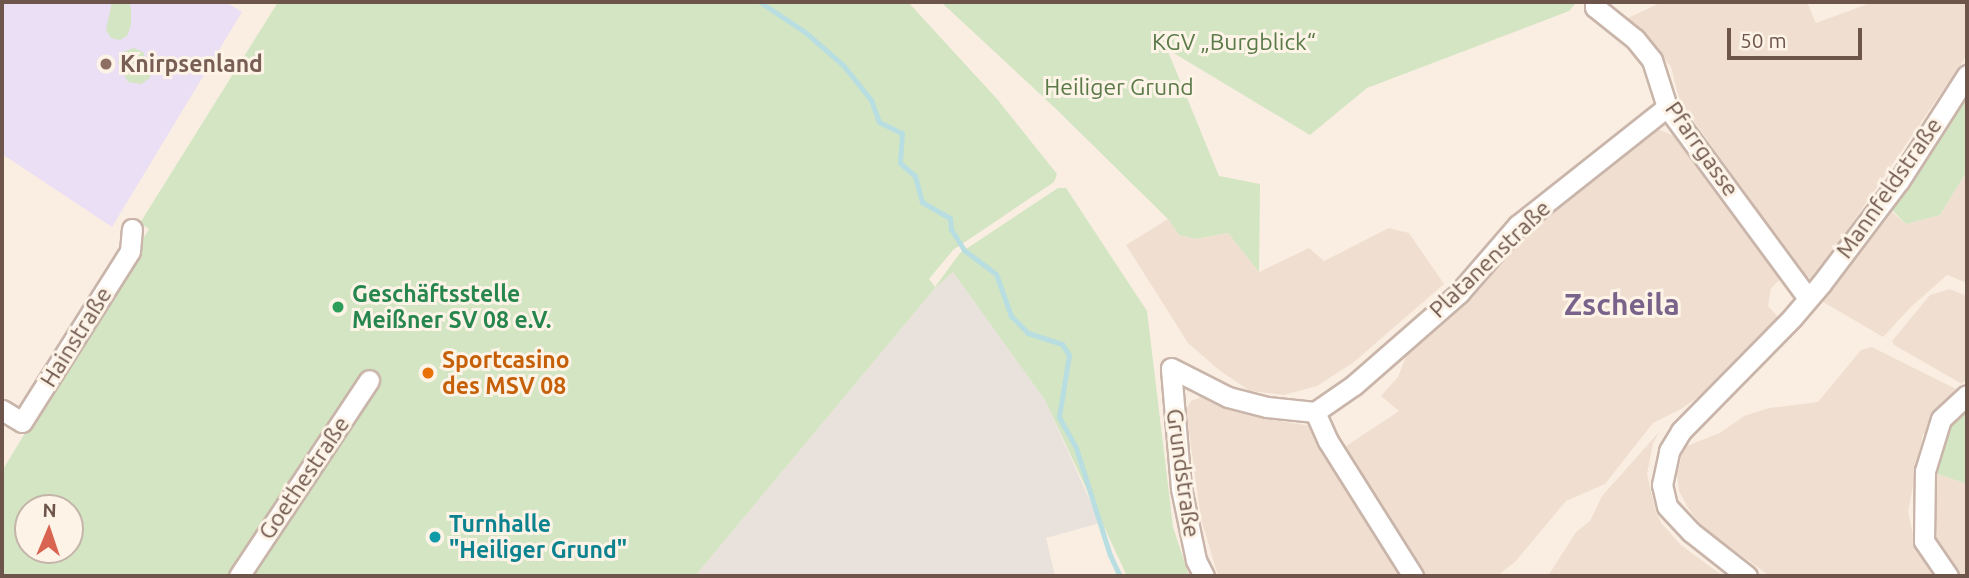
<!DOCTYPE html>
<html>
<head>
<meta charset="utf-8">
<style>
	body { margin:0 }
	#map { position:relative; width:1969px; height:578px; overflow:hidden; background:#faeee2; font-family:Ubuntu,sans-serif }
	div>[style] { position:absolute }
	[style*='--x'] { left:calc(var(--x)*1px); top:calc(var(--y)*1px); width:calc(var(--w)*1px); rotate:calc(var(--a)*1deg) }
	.residential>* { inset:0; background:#f0dfd1 }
	.industrial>* { inset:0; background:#e9e1dc }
	.education>* { inset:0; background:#ebdff5 }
	.green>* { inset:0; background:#d3e5c2 }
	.stream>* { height:5px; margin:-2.5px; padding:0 2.5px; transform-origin:2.5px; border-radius:2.5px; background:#b8dee1 }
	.roads { filter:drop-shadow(2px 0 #c9b5aa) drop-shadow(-2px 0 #c9b5aa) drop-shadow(0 2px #c9b5aa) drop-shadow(0 -2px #c9b5aa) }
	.minor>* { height:19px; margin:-9.5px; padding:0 9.5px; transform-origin:9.5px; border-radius:9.5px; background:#fff }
	.dots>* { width:19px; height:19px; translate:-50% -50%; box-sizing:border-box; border:4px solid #fdf3e7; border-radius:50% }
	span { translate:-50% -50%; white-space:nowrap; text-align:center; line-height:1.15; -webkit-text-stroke:6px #fdf3e7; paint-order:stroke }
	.park-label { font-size:23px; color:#597947 }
	.education-label { font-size:23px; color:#785e54; font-weight:700 }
	.left { translate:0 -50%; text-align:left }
	.street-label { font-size:23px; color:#6e554b }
	.leisure-label { font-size:23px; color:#27864d; font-weight:700 }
	.food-label { font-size:23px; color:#c56008; font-weight:700 }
	.culture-label { font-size:23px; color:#0d838f; font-weight:700 }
	.district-label { font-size:30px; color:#7a638b; font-weight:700 }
	.frame { position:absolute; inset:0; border:4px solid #6e554b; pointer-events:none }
	.north { position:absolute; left:14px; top:494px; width:70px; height:70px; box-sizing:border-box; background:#fdf3e7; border:2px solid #c4b4a9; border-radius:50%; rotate:2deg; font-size:19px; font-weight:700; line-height:28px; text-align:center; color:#6e554b }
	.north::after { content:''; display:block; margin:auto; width:24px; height:32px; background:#d96451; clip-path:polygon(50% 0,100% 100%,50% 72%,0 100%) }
	.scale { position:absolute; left:1727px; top:28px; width:135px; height:32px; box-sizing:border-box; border:4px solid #6e554b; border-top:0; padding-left:9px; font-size:21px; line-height:24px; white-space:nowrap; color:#6e554b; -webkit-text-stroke:5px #fdf3e7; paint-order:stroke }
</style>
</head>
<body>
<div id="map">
	<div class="residential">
		<i style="clip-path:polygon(1662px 2px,1807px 2px,1816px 23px,1873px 2px,1967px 2px,1967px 55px,1814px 279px,1803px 276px,1773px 241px,1742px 188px,1680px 102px,1671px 67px,1648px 38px,1626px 19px)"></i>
		<i style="clip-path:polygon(1658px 129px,1679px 138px,1782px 278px,1771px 288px,1768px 306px,1778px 317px,1728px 369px,1723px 380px,1681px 409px,1653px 423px,1605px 484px,1566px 501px,1515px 562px,1497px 576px,1423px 576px,1343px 448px,1399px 411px,1381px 396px,1398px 377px,1410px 346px,1520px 230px,1591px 174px)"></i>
		<i style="clip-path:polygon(1967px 171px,1967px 283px,1947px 275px,1911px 307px,1883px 337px,1818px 299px,1891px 211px,1906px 224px,1940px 215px)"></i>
		<i style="clip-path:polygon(1168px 219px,1179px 235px,1196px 239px,1228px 233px,1259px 272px,1309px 248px,1324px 261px,1389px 228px,1409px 233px,1444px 284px,1354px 362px,1317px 386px,1284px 395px,1250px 391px,1219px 370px,1188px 343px,1126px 245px)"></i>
		<i style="clip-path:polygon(1949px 289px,1967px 296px,1967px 379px,1962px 384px,1894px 345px,1892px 341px,1930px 295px)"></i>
		<i style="clip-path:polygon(1872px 347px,1958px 390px,1940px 410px,1928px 434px,1923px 434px,1908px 512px,1917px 552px,1936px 576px,1770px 576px,1703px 528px,1688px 508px,1679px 491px,1677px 474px,1684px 447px,1720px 433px,1744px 416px,1769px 408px,1818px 402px,1861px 350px)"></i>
		<i style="clip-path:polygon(1202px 397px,1261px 418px,1312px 426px,1404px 576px,1218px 576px,1201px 519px,1186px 410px,1191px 401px)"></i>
		<i style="clip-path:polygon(1659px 432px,1653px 444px,1647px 474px,1656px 512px,1662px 524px,1681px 545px,1723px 576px,1548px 576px,1576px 532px,1590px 521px,1602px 496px)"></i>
		<i style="clip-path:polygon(1932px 472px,1967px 484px,1967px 576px,1955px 576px,1940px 557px,1930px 514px)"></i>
	</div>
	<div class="industrial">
		<i style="clip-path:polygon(953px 272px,1045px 400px,1100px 523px,1046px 538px,1055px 576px,695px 576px,935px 288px)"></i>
	</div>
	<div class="education">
		<i style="clip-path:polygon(2px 2px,226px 2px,242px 12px,112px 227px,2px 154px)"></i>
	</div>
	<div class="green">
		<i style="clip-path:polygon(112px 2px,129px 2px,131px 8px,131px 25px,127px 36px,120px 40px,111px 38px,106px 30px)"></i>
		<i style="clip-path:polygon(evenodd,278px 2px,908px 2px,997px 99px,1057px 174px,1054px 182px,953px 250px,929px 279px,935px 287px,960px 253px,1058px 188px,1066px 188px,1147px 311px,1173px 527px,1189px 576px,1127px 576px,1045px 400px,953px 272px,935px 288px,695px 576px,2px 576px,2px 471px,149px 229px,140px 223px,278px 2px,28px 508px,70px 508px,70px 550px,28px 550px,28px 508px)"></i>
		<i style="clip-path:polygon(941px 2px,1577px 2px,1569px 11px,1367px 88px,1310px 135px,1167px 49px,1219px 176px,1260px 184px,1259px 272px,1228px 233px,1196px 239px,1179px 235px,1168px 219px,1054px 107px)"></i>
		<i style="clip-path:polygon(134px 48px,143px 52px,151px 71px,150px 78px,141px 84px,128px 82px,118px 63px,120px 53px)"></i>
		<i style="clip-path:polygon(1967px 92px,1967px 171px,1940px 215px,1906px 224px,1890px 208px)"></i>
		<i style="clip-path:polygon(1967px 408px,1967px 484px,1932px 472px,1949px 424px)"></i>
	</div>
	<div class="stream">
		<i style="--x:760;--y:2;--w:54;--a:33.7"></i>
		<i style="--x:805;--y:32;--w:50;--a:41"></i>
		<i style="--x:843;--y:65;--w:45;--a:51.3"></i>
		<i style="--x:871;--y:100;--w:23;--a:70"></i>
		<i style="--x:879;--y:122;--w:25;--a:26"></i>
		<i style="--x:902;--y:133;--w:30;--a:94"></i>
		<i style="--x:900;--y:163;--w:20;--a:41"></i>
		<i style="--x:915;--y:176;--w:27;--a:75"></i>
		<i style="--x:922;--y:202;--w:32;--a:30"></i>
		<i style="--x:950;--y:218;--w:11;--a:85"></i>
		<i style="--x:951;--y:229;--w:25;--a:58"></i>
		<i style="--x:964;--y:250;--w:40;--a:37"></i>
		<i style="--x:996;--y:274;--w:45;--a:70.3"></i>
		<i style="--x:1011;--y:316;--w:24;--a:45"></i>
		<i style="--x:1028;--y:333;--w:36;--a:18"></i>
		<i style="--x:1062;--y:344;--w:13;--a:58"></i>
		<i style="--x:1069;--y:355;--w:63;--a:99.2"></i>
		<i style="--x:1059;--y:417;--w:35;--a:61"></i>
		<i style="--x:1076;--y:448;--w:112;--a:72.4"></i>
		<i style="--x:1110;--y:555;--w:23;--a:65"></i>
	</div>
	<div class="roads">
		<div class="minor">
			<i style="--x:1595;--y:2;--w:5;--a:90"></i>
			<i style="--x:1595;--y:7;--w:51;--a:38.7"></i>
			<i style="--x:1635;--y:39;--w:27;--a:51"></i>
			<i style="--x:1652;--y:60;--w:49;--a:72.3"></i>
			<i style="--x:1667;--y:107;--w:237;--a:53.6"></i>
			<i style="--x:2;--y:410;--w:23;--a:31"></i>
			<i style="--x:22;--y:422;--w:202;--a:-57.7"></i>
			<i style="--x:130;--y:251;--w:22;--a:-85"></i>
			<i style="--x:1315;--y:412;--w:47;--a:-34.7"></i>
			<i style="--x:1354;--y:385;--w:140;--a:-41.2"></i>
			<i style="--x:1459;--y:293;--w:90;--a:-49.1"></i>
			<i style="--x:1518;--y:225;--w:190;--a:-38.4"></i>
			<i style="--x:1315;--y:412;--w:32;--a:66"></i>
			<i style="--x:1328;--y:441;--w:160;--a:57.8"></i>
			<i style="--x:239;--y:576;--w:235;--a:-56.4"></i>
			<i style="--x:1204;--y:576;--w:18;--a:-117"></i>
			<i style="--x:1196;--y:560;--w:74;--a:-101.8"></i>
			<i style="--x:1181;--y:488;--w:120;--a:-94.8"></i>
			<i style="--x:1171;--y:368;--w:64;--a:27"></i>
			<i style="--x:1228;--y:397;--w:40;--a:14.4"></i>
			<i style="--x:1267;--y:407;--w:48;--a:5.9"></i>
			<i style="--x:1747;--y:576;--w:71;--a:-141.8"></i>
			<i style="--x:1691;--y:532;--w:35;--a:-133"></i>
			<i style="--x:1667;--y:506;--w:22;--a:-103"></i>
			<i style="--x:1662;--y:485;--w:35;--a:-78"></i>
			<i style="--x:1669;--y:451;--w:23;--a:-59"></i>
			<i style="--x:1681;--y:431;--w:158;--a:-45.5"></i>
			<i style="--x:1792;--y:318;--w:45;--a:-49.5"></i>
			<i style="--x:1821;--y:284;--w:129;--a:-52.9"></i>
			<i style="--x:1899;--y:181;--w:126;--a:-57.3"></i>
			<i style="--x:1948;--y:576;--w:42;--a:-124.4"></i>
			<i style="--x:1924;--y:541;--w:70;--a:-89.2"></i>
			<i style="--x:1925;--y:471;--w:54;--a:-72.9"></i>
			<i style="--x:1941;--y:419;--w:35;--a:-43"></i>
		</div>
	</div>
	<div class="dots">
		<i style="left:106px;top:64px;background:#8d6e63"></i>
		<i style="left:338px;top:307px;background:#2e9e5b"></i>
		<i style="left:428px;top:373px;background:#e8710a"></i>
		<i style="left:435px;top:537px;background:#0f9aa8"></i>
	</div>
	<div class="park-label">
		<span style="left:1234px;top:42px">KGV „Burgblick“</span>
		<span style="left:1119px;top:87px">Heiliger Grund</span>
	</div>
	<div class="education-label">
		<span class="left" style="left:120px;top:64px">Knirpsenland</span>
	</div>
	<div class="street-label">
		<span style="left:1702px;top:149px;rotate:55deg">Pfarrgasse</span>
		<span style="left:1889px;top:188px;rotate:-55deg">Mannfeldstraße</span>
		<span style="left:1490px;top:259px;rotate:-44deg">Platanenstraße</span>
		<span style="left:76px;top:337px;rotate:-58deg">Hainstraße</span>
		<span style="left:1183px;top:473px;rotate:82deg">Grundstraße</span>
		<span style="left:304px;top:478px;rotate:-56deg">Goethestraße</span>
	</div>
	<div class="leisure-label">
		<span class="left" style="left:352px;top:307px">Geschäftsstelle<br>Meißner SV 08 e.V.</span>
	</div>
	<div class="food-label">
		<span class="left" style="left:442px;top:373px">Sportcasino<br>des MSV 08</span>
	</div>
	<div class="culture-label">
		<span class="left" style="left:449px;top:537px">Turnhalle<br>"Heiliger Grund"</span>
	</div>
	<div class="district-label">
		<span style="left:1622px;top:304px">Zscheila</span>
	</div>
	<div class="frame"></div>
	<div class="north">N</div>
	<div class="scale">50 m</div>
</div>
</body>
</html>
